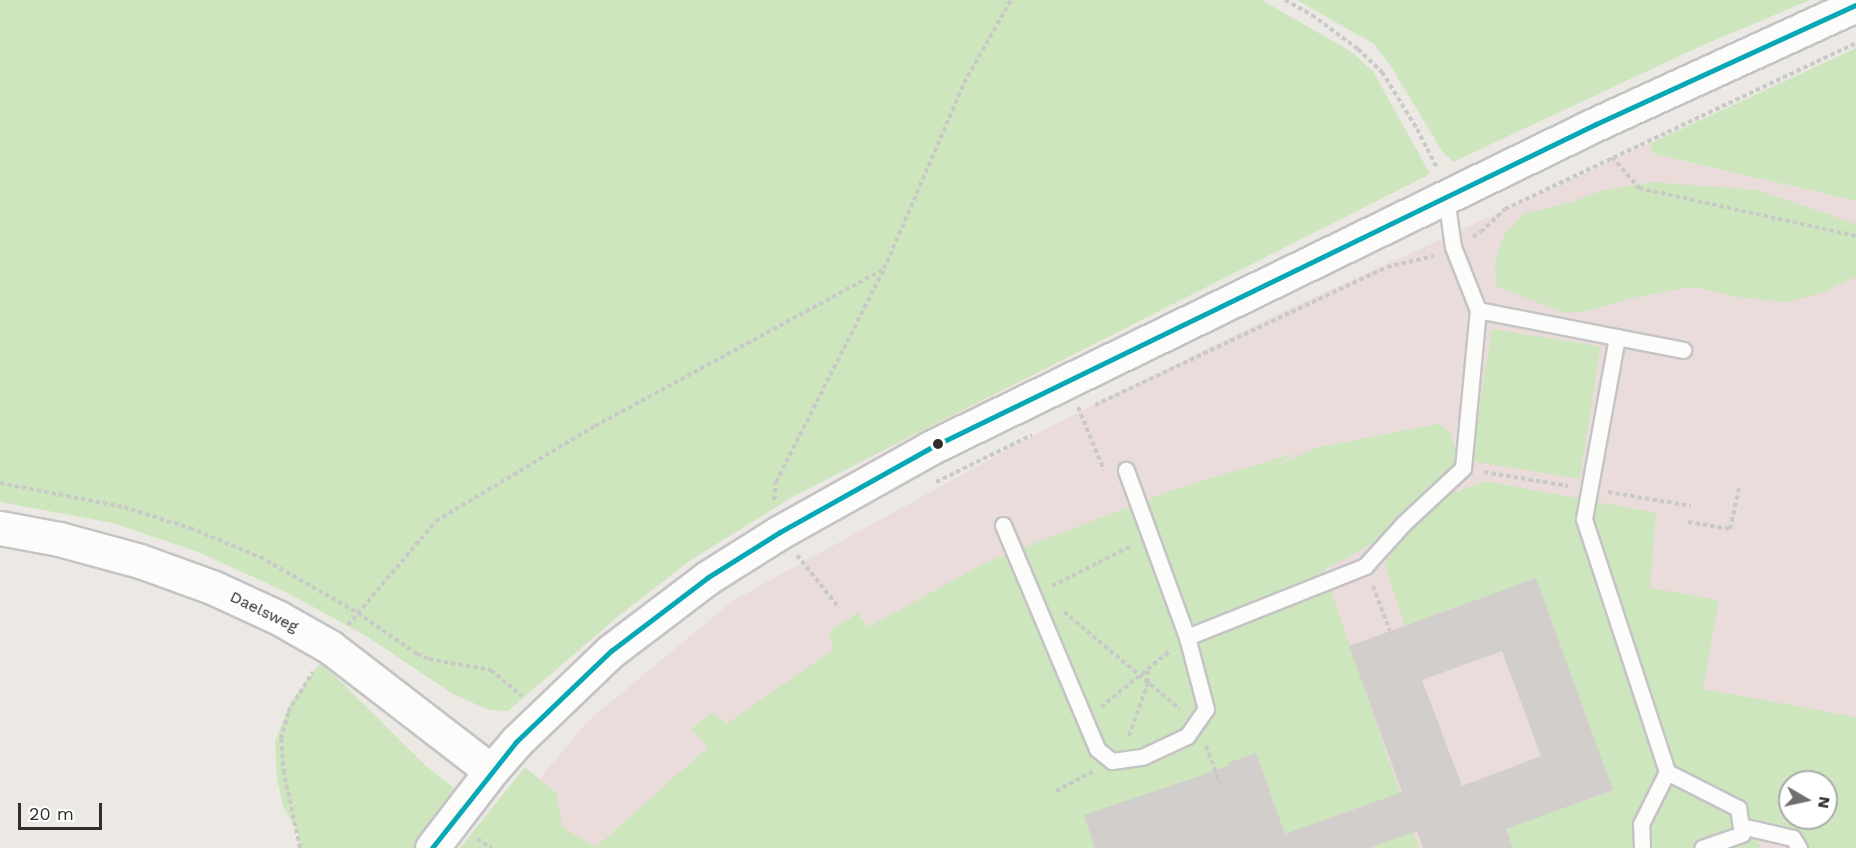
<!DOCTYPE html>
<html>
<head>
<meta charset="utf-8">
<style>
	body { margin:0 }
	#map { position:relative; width:1856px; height:848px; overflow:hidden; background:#ece8e4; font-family:"Work Sans",sans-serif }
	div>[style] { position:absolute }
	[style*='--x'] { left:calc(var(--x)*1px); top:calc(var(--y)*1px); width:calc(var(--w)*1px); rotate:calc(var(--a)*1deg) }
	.medical>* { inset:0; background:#e9dcdb }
	.green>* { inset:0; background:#cee6be; transform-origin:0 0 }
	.building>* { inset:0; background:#d1cecb }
	.path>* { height:4px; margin-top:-2px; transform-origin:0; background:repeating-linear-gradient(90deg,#c9c9c8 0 4.5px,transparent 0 7.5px) }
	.roads { filter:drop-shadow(2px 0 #c5c4c5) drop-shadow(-2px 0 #c5c4c5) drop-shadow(0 2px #c5c4c5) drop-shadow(0 -2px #c5c4c5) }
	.service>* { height:15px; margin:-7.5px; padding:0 7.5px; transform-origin:7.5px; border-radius:7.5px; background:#fcfcfb }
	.tertiary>* { height:33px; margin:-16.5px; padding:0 16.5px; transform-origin:16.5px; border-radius:16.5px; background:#fcfcfb }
	.bus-1>* { height:4.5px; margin:-2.25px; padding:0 2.25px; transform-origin:2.25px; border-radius:2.25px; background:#07a8b5 }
	.dots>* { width:16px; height:16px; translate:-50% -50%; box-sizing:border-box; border:3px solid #fff; border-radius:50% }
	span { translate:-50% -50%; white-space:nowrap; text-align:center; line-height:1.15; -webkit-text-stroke:5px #fff; paint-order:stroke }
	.street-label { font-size:16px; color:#2e2e2e }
	.north { position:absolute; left:1778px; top:770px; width:60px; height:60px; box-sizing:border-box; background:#fff; border:2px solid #ababab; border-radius:50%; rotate:99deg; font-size:16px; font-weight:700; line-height:24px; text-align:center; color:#2e2e2e }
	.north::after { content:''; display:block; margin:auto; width:21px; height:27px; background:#706f6e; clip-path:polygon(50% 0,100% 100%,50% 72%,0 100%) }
	.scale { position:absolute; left:18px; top:803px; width:84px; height:27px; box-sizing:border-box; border:3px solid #2e2e2e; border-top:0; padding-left:8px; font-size:18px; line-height:21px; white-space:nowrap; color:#2e2e2e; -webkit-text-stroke:4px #fff; paint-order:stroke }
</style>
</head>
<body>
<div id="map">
	<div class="medical">
		<i style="clip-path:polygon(evenodd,1649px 144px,1654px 154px,1856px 201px,1856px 848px,481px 848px,589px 720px,734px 600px,1051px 426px,1280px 313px,1649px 144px,1790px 782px,1826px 782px,1826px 818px,1790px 818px,1790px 782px)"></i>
	</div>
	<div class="green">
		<i style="clip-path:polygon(0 0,1262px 0,1350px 51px,1373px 71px,1430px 174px,794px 496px,691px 560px,616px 618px,508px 711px,489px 710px,453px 694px,368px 637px,286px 592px,198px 552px,113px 523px,0 502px)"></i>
		<i style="clip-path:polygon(1297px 0,1810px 0,1701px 46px,1453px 162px,1442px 151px,1390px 65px,1374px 44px)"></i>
		<i style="clip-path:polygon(1856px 48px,1856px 201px,1654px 154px,1649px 144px)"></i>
		<i style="clip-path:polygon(1652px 182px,1757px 190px,1856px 224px,1856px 277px,1824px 292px,1788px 302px,1744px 298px,1693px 287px,1636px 297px,1587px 311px,1564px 313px,1496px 286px,1495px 260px,1504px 235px,1523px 214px,1575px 201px,1601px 191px)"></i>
		<i style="left:1492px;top:329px;width:110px;height:134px;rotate:9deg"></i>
		<i style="clip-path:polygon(evenodd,1439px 424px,1450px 433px,1458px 454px,1455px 478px,1442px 497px,1485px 481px,1656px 513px,1650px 588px,1719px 600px,1703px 689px,1856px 717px,1856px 848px,1810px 848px,1793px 828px,1751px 818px,1760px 847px,1757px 848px,1513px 848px,1506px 829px,1613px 790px,1536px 578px,1405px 626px,1385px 565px,1395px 546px,1432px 507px,1392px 533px,1324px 570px,1419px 848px,460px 848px,525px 767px,557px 794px,562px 827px,596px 847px,708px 747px,691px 729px,713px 712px,726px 724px,834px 649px,828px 632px,858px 613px,868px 627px,985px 563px,1169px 491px,1295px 453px,1275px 466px,1319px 447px,1439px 424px,1790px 782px,1826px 782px,1826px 818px,1790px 818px,1790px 782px)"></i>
		<i style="clip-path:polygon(321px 662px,425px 765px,455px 789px,414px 848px,299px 848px,298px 833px,283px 806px,277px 778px,275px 741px,291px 702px)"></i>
	</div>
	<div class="building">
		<i style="clip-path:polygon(evenodd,1536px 578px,1613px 790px,1506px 829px,1513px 848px,1423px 848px,1417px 831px,1369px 848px,1095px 848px,1084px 815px,1229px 766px,1228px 763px,1256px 753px,1285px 834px,1402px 792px,1349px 646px,1536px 578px,1502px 651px,1541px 756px,1462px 786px,1422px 680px,1502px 651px)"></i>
	</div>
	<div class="path">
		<i style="--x:1285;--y:0;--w:31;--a:29"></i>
		<i style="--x:1312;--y:15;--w:57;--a:36.5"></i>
		<i style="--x:1358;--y:49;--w:33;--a:44"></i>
		<i style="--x:1382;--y:72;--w:67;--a:58.4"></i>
		<i style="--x:1417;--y:129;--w:44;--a:62.9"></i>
		<i style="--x:1612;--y:157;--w:41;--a:48.9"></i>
		<i style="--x:1639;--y:188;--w:222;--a:12.5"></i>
		<i style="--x:1473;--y:237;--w:9;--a:-32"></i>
		<i style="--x:1481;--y:232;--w:33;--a:-44"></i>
		<i style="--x:1505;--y:209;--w:388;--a:-25.3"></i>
		<i style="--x:1095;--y:405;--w:323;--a:-25.3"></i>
		<i style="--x:1387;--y:267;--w:48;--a:-13.2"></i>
		<i style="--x:1078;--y:407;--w:68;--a:67.6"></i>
		<i style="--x:1484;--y:472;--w:85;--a:9.5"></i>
		<i style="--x:936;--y:482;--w:107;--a:-26.1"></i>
		<i style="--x:0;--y:483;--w:126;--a:11"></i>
		<i style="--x:124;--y:507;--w:69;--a:17.7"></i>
		<i style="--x:190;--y:528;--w:76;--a:22.5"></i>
		<i style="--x:260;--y:557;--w:113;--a:29.7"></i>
		<i style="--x:358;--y:613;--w:72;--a:34.8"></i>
		<i style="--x:417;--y:654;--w:13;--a:23"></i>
		<i style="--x:429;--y:659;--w:63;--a:10.1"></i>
		<i style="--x:491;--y:670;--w:40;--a:40"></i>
		<i style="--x:1608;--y:492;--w:84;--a:9.6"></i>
		<i style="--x:774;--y:500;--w:18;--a:-84"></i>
		<i style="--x:776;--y:482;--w:239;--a:-63.1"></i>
		<i style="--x:884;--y:269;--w:202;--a:-66.7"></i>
		<i style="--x:964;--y:83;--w:95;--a:-60.5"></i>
		<i style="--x:1688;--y:522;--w:43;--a:9.5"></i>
		<i style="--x:1730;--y:529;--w:42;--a:-77.6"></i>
		<i style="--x:797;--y:555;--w:68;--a:51.6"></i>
		<i style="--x:1052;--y:586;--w:89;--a:-26.9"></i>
		<i style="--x:1373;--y:586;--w:48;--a:69.3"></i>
		<i style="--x:1064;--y:612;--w:151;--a:39.9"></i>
		<i style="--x:348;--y:625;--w:136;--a:-49.8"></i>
		<i style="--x:436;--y:521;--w:185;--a:-30.9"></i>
		<i style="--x:595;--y:426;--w:329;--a:-28.5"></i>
		<i style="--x:1101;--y:707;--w:89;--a:-39.1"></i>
		<i style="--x:1129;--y:736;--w:56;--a:-70.3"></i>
		<i style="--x:1148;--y:683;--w:14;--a:-90"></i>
		<i style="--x:1206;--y:746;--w:40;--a:69"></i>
		<i style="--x:1056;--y:791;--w:41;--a:-27.8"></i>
		<i style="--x:477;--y:839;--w:17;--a:31"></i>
		<i style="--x:300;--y:848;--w:77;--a:-102"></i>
		<i style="--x:284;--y:773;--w:34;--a:-95"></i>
		<i style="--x:281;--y:739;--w:28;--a:-75"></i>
		<i style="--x:288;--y:712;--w:47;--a:-58"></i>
	</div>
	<div class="roads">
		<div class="service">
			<i style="--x:1478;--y:310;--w:209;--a:11"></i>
			<i style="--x:1617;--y:337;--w:185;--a:100.3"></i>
			<i style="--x:1584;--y:519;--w:266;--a:71.8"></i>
			<i style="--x:1667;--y:772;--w:80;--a:26.9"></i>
			<i style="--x:1738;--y:808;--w:26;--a:81"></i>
			<i style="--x:1742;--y:834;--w:42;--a:160.7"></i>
			<i style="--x:1003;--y:525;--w:243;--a:67.2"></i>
			<i style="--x:1097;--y:749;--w:19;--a:39"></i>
			<i style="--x:1112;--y:761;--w:30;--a:-8"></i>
			<i style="--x:1142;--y:757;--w:50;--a:-25"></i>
			<i style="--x:1187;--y:736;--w:33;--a:-55"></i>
			<i style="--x:1206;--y:709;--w:74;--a:-104.8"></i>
			<i style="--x:1187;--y:637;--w:178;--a:-110.1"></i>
			<i style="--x:1187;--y:637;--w:192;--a:-21.7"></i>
			<i style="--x:1365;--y:566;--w:58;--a:-47.8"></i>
			<i style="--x:1404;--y:523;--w:81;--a:-43"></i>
			<i style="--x:1463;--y:468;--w:159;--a:-84.6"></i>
			<i style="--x:1478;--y:310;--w:68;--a:-111.6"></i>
			<i style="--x:1453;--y:247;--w:49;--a:-98.1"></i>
			<i style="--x:1741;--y:826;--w:53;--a:13"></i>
			<i style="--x:1793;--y:838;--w:12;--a:59"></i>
			<i style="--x:1642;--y:848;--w:24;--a:-92"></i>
			<i style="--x:1641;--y:824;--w:58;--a:-63.4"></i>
		</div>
		<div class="tertiary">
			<i style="--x:0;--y:528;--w:60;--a:10.6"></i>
			<i style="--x:59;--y:539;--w:84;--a:15.2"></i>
			<i style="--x:140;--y:561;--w:77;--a:19.9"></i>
			<i style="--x:212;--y:587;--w:74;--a:24.8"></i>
			<i style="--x:279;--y:618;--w:59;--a:29.6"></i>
			<i style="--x:330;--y:647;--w:203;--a:37.6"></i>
			<i style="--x:432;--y:848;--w:97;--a:-52.5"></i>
			<i style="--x:491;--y:771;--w:38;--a:-49"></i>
			<i style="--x:516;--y:742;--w:132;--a:-43.8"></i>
			<i style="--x:611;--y:651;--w:121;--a:-37.2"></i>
			<i style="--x:707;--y:578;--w:86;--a:-32.2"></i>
			<i style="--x:780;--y:532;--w:174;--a:-29.2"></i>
			<i style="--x:932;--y:447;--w:738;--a:-25.94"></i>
			<i style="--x:1596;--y:124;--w:286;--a:-24.6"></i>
		</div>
	</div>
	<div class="bus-1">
		<i style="--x:432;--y:848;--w:135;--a:-51.6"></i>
		<i style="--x:516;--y:742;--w:132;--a:-43.8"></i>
		<i style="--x:611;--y:651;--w:121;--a:-37.2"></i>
		<i style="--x:707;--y:578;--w:86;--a:-32.2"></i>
		<i style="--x:780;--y:532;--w:174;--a:-29.2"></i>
		<i style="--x:932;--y:447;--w:738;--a:-25.94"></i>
		<i style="--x:1596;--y:124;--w:286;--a:-24.6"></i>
	</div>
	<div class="dots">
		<i style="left:938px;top:444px;background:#2e2e2e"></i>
	</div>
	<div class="street-label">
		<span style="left:264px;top:612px;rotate:26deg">Daelsweg</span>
	</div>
	<div class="north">N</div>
	<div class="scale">20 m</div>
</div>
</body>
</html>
